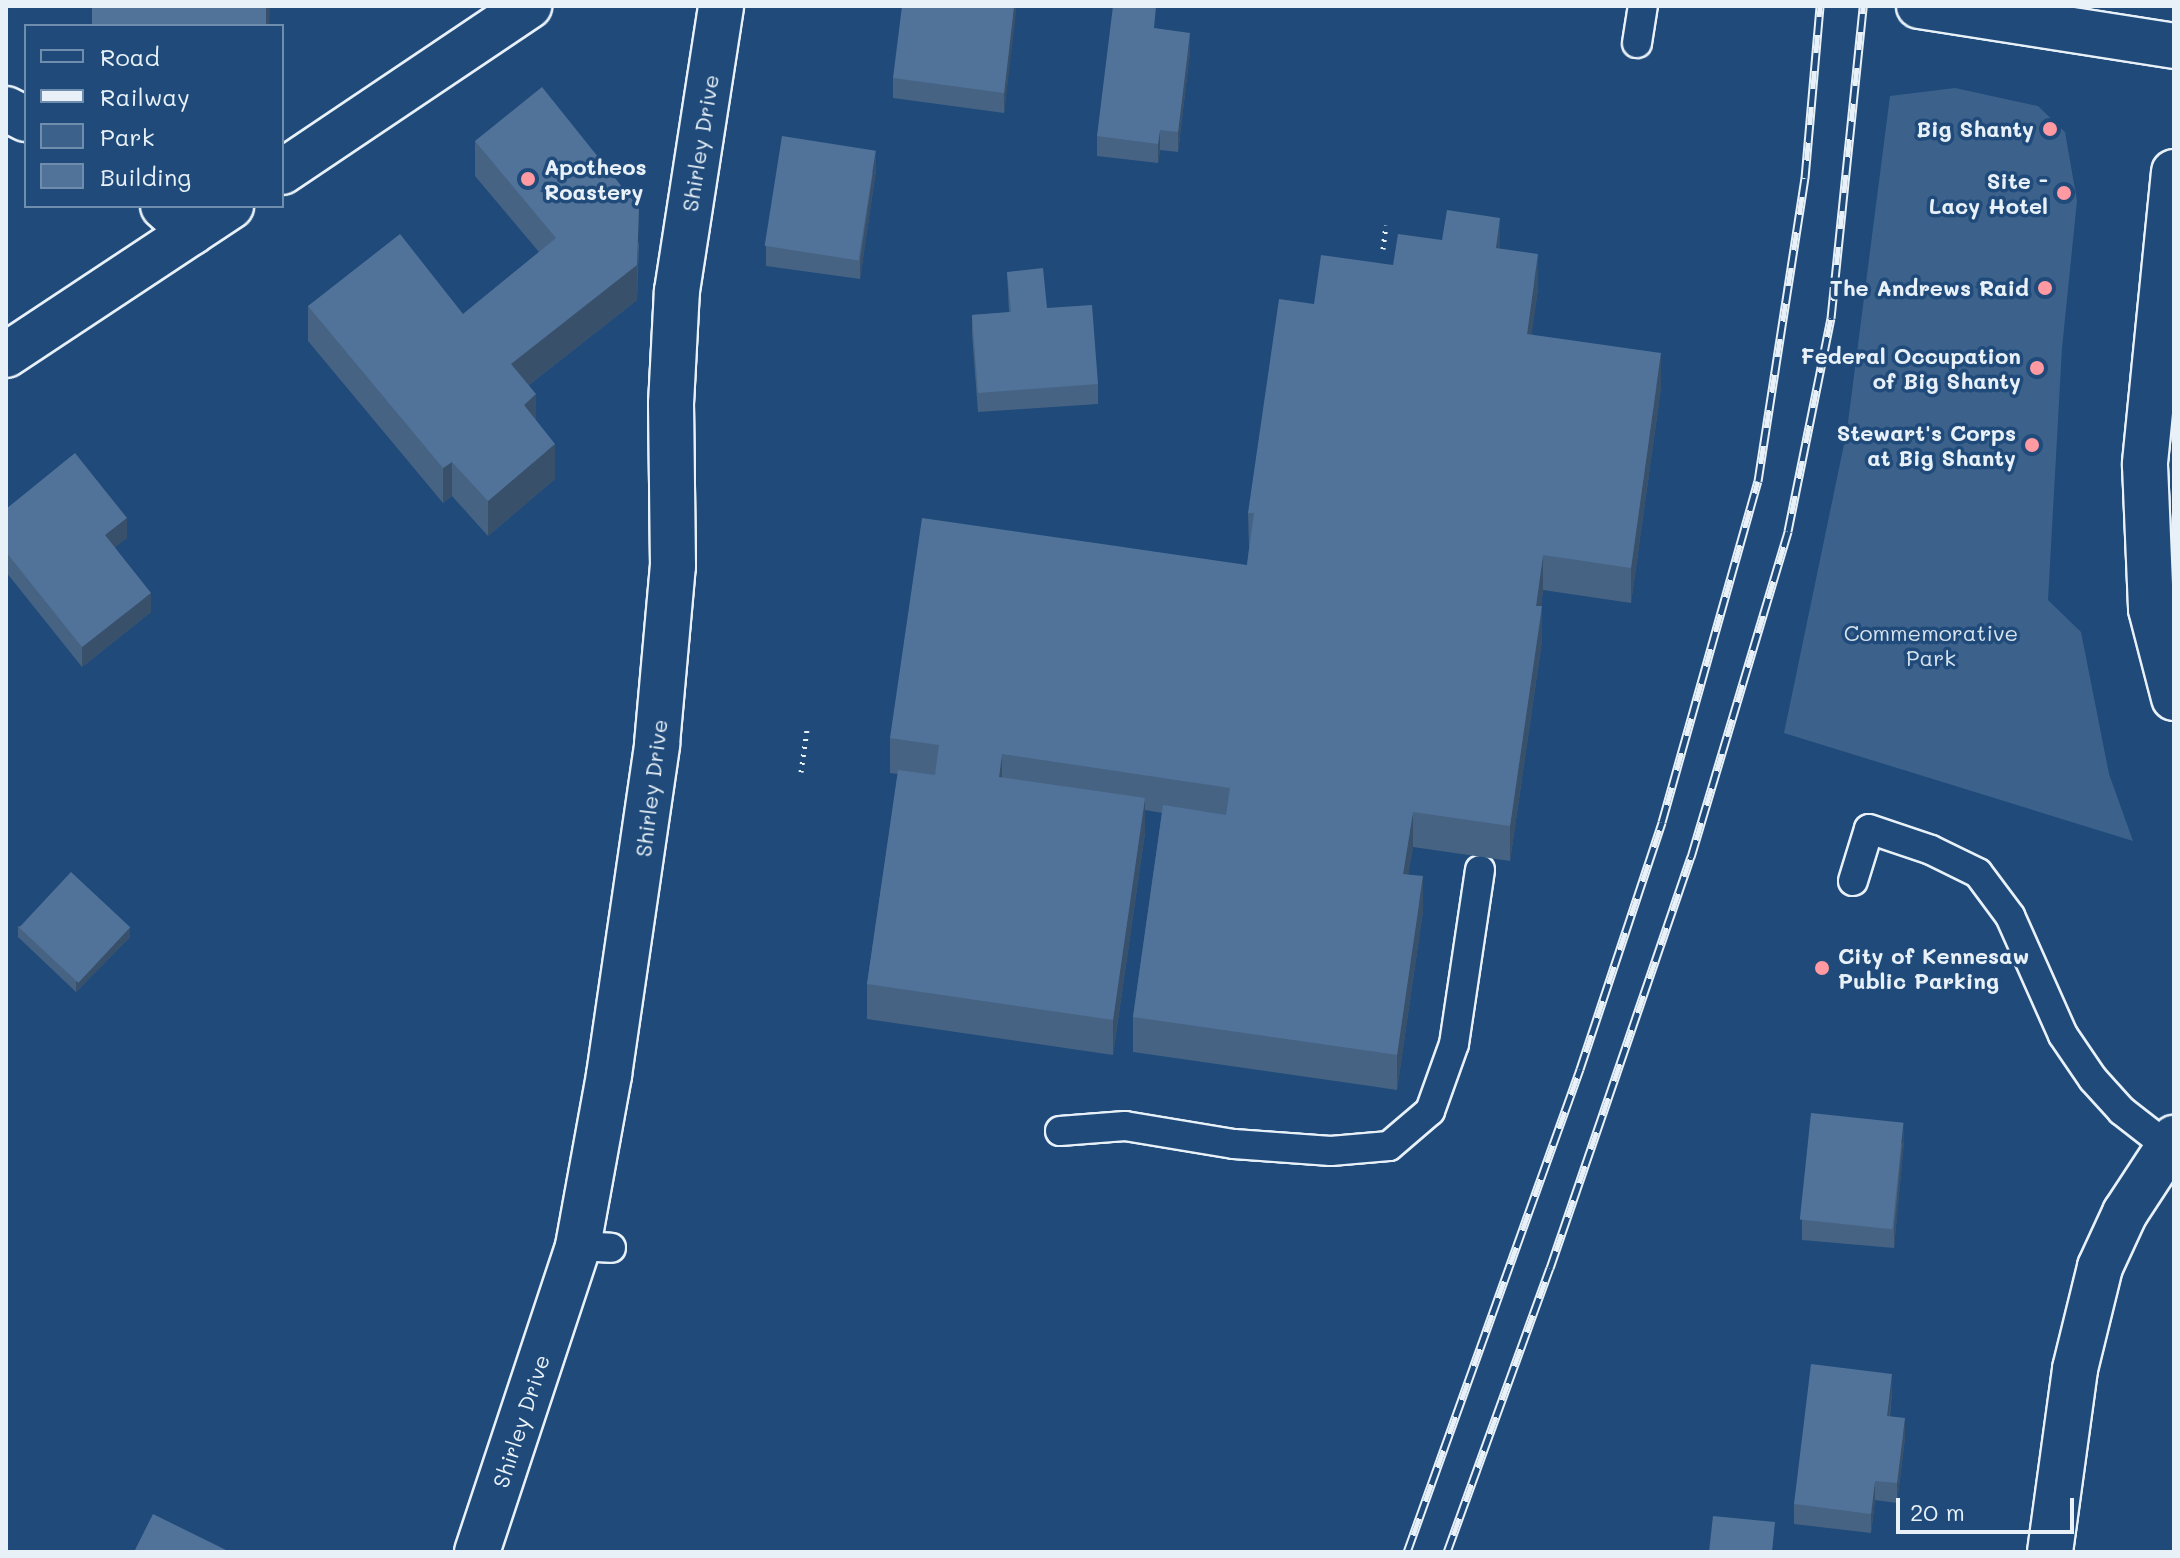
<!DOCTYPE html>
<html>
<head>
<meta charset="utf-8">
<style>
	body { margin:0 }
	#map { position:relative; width:2180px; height:1558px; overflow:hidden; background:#1f4a7a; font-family:Mali,sans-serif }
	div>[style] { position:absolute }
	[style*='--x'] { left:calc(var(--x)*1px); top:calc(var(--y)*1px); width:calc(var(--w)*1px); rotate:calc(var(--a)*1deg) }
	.green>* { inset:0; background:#3c628c }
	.path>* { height:5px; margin-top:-2.5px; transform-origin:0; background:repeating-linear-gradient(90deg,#e8f1f8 0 2px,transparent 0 8px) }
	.roads { filter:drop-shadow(2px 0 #e8f1f8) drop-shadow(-2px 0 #e8f1f8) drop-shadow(0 2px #e8f1f8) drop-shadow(0 -2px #e8f1f8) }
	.service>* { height:28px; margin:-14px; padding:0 14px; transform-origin:14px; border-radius:14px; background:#1f4a7a }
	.minor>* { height:44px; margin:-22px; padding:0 22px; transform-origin:22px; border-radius:22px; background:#1f4a7a }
	.tertiary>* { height:44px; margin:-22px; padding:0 22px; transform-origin:22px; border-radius:22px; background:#1f4a7a }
	.secondary>* { height:44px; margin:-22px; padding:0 22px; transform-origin:22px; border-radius:22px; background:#1f4a7a }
	.rail>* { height:9px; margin-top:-4.5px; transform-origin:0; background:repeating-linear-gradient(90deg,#1f4a7a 0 18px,#e8f1f8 0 36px); box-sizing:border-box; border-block:2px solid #e8f1f8 }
	.wall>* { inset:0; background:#466384 }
	.shaded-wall>* { inset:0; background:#39506b }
	.building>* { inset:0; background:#517399; transform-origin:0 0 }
	.dots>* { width:22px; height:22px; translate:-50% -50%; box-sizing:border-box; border:4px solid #1f4a7a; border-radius:50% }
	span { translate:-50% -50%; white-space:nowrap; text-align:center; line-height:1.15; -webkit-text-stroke:7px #1f4a7a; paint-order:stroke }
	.poi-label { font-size:22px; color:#e8f1f8; font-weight:700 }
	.right { translate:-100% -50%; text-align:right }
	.left { translate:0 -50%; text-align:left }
	.street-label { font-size:22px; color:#e8f1f8 }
	.park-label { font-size:22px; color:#d7e3ed }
	.frame { position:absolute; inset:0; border:8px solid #e8f1f8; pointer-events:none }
	.legend { position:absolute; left:24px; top:24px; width:260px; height:184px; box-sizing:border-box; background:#1f4a7a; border:2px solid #6f8dac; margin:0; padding:10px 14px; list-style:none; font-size:24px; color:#e8f1f8 }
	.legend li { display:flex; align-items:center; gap:16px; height:40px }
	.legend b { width:40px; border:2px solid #6f8dac }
	.scale { position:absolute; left:1896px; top:1498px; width:178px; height:36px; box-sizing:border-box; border:4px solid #e8f1f8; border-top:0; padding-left:10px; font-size:24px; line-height:28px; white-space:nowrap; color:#e8f1f8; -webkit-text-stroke:6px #1f4a7a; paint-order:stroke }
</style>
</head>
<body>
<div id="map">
	<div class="green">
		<i style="clip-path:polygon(1955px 88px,2038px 106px,2065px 132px,2077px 201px,2062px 348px,2048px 600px,2081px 632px,2109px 774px,2133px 841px,1784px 733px,1847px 430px,1890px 96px)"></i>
	</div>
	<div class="path">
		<i style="--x:1383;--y:249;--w:24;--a:-83"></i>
		<i style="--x:801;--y:772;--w:42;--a:-81.9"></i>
	</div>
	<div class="roads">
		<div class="service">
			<i style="--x:1637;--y:43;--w:37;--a:-81"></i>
			<i style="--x:1853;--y:881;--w:54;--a:-72.9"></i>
			<i style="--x:1869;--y:829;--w:65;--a:18.7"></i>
			<i style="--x:1931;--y:850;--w:52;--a:26.1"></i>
			<i style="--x:1978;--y:873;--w:54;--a:53.3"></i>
			<i style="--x:2010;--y:916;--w:130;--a:66"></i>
			<i style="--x:2063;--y:1035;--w:53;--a:55.7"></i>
			<i style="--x:2093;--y:1079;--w:43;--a:47.8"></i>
			<i style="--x:2122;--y:1111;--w:57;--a:37.9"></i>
			<i style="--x:1060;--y:1131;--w:65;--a:-4.4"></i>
			<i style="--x:1125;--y:1126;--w:110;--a:9.4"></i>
			<i style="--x:1234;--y:1144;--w:97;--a:4.1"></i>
			<i style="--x:1331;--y:1151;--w:58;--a:-4.9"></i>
			<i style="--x:1389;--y:1146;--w:54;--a:-40.5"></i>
			<i style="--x:1430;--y:1111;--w:71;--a:-70.3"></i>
			<i style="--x:1454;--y:1044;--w:176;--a:-81.5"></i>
			<i style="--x:578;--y:1246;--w:33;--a:3"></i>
		</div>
		<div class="minor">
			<i style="--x:6;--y:109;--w:22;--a:27"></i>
			<i style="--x:163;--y:206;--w:39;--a:42"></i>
			<i style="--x:477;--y:1552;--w:322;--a:-71.7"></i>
			<i style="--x:578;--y:1246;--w:174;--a:-79.7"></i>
			<i style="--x:609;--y:1075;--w:334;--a:-81.7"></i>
			<i style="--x:657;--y:744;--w:179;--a:-84.9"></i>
			<i style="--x:673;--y:566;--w:162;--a:-90.7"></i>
			<i style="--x:671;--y:404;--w:113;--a:-87"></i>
			<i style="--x:677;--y:291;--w:288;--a:-81.2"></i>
		</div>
		<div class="tertiary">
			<i style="--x:2050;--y:1552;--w:185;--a:-82.2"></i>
			<i style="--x:2075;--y:1369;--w:105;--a:-76.2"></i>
			<i style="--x:2100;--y:1267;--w:60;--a:-65.2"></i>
			<i style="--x:2125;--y:1213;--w:90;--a:-56.8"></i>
		</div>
		<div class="secondary">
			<i style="--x:1919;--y:6;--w:258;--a:8.9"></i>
			<i style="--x:282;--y:172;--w:298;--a:-33.9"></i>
			<i style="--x:2174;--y:172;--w:294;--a:95.7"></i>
			<i style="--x:2145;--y:465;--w:144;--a:87.6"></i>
			<i style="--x:2151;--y:609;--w:92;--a:75.5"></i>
			<i style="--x:6;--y:355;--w:270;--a:-33.5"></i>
		</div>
	</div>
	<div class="rail">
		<i style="--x:1407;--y:1552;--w:513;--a:-70.29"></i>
		<i style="--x:1580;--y:1069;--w:260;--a:-71.6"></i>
		<i style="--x:1662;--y:822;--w:354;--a:-74.3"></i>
		<i style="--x:1758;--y:481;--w:307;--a:-81.2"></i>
		<i style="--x:1805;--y:178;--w:173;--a:-85"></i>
		<i style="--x:1447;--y:1552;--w:302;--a:-70.1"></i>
		<i style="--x:1550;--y:1268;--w:435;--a:-71.1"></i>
		<i style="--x:1691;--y:857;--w:340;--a:-73.4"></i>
		<i style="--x:1788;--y:531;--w:217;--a:-78.6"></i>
		<i style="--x:1831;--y:318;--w:314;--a:-84.1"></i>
	</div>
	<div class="wall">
		<i style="clip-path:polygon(1016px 6px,1004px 113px,893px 98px,893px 78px)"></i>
		<i style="clip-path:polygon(1156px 28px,1190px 52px,1178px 152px,1160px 150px,1158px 163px,1097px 156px,1097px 136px)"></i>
		<i style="clip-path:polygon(475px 141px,639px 243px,637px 300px,529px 385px,536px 421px,555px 479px,488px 536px,452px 496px,443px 503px,308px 341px,308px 306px,463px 314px,539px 252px,475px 176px)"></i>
		<i style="clip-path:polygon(876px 170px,860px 279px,766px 266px,766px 246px)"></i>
		<i style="clip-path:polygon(1500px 249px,1538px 289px,1531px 335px,1661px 388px,1631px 603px,1543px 590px,1541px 606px,1542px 641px,1510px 861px,1413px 847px,1408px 874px,1423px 911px,1397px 1090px,1133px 1052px,1133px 1017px,1162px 813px,1145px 810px,1145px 833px,1113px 1055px,867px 1019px,867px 984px,898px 774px,890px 773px,890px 738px,1247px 565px,1249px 548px,1248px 513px,1314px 304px,1393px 265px)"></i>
		<i style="clip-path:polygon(1007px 272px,1047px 308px,1098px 384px,1098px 404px,978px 412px,972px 334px,972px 315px,1009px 312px)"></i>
		<i style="clip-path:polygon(6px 509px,127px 538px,115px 547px,151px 612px,82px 667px,6px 572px)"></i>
		<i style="clip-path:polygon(18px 926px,130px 937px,76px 992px,18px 937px)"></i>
		<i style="clip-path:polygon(1904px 1141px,1894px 1248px,1802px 1240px,1802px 1220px)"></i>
		<i style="clip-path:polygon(1892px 1393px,1890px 1416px,1905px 1438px,1897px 1503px,1875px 1500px,1871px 1533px,1794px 1524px,1794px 1504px)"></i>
	</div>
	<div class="shaded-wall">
		<i style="clip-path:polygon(266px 6px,270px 6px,269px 26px,256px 26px)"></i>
		<i style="clip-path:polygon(1014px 6px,1016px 6px,1016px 14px,1004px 113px,1004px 93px)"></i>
		<i style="clip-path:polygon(1190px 33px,1190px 52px,1178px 152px,1178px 132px)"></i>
		<i style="clip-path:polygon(1160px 130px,1160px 150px,1158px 163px,1158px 144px)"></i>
		<i style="clip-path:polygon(876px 151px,876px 170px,860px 279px,860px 260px)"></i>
		<i style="clip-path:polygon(639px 208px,637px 300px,511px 399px,511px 364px)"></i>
		<i style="clip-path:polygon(1500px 218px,1500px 253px,1496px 248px)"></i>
		<i style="clip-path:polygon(1538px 254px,1538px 289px,1527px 369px,1527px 334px)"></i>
		<i style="clip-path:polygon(1661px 353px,1661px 388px,1631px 603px,1631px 568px)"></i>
		<i style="clip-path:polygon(536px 394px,536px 429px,524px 405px)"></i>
		<i style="clip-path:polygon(555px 444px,555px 479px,488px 536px,488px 501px)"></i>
		<i style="clip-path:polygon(452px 462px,452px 496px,443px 503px,443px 468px)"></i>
		<i style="clip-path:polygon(127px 518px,127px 538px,105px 555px,105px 535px)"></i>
		<i style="clip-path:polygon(1543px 555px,1543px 590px,1536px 641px,1536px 606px)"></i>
		<i style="clip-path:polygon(151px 593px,151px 612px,82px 667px,82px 647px)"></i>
		<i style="clip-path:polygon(1542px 606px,1542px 641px,1510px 861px,1510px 826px)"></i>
		<i style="clip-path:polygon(1002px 754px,1002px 789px,999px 777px)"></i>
		<i style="clip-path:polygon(1145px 798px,1145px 833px,1113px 1055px,1113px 1020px)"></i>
		<i style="clip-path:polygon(1413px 812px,1413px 847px,1403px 908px,1403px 874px)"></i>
		<i style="clip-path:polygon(1423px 876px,1423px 911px,1397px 1090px,1397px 1055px)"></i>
		<i style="clip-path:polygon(130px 927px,130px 937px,76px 992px,76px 982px)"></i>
		<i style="clip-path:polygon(1904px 1122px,1904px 1141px,1894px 1248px,1894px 1229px)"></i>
		<i style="clip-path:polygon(1892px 1374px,1892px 1393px,1887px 1435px,1887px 1416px)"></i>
		<i style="clip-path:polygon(1905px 1418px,1905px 1438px,1897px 1503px,1897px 1483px)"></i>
		<i style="clip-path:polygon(1875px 1481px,1875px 1500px,1871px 1533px,1871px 1514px)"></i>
	</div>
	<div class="building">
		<i style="left:92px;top:6px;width:174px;height:22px"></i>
		<i style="clip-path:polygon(902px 6px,1014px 6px,1004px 93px,893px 78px)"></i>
		<i style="clip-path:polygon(1113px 6px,1156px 6px,1154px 28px,1190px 33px,1178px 132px,1160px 130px,1158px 144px,1097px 136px)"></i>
		<i style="clip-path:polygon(542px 87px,639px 208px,637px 265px,511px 364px,536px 394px,524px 405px,555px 444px,488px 501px,452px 462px,443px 468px,308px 306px,400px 234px,463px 314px,556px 238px,475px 141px)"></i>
		<i style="left:782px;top:136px;width:95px;height:111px;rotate:9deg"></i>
		<i style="clip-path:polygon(1447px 210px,1500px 218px,1496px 248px,1538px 254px,1527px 334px,1661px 353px,1631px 568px,1543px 555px,1536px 606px,1542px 606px,1510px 826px,1413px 812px,1403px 874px,1423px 876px,1397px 1055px,1133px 1017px,1163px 805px,1226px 815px,1230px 788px,1002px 754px,999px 777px,1145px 798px,1113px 1020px,867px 984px,898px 770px,935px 775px,939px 745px,890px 738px,922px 518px,1247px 565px,1254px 513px,1248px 513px,1279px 299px,1314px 304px,1321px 255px,1393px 265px,1398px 234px,1442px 240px)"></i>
		<i style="clip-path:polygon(1043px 268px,1047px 308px,1092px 305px,1098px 384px,978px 393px,972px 315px,1011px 312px,1007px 272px)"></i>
		<i style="clip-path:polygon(75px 453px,127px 518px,105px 535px,151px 593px,82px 647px,6px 552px,6px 509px)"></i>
		<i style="left:71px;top:872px;width:81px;height:76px;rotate:43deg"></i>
		<i style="left:1811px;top:1113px;width:93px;height:107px;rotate:6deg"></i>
		<i style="clip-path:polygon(1811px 1364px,1892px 1374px,1887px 1416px,1905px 1418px,1897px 1483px,1875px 1481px,1871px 1514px,1794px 1504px)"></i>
		<i style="clip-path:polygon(153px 1514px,228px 1551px,228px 1552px,134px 1552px)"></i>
		<i style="clip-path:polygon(1713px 1516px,1775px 1522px,1772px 1552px,1709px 1552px)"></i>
	</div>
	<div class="dots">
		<i style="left:2050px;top:129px;background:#ff9aa2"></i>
		<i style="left:528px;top:179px;background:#ff9aa2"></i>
		<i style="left:2064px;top:193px;background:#ff9aa2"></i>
		<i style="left:2045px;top:288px;background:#ff9aa2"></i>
		<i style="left:2037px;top:368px;background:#ff9aa2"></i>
		<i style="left:2032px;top:445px;background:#ff9aa2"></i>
		<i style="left:1822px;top:968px;background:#ff9aa2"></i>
	</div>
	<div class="poi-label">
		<span class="right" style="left:2034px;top:129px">Big Shanty</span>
		<span class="left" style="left:544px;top:179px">Apotheos<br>Roastery</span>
		<span class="right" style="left:2048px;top:193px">Site -<br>Lacy Hotel</span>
		<span class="right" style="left:2029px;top:288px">The Andrews Raid</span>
		<span class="right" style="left:2021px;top:368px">Federal Occupation<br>of Big Shanty</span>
		<span class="right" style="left:2016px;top:445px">Stewart's Corps<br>at Big Shanty</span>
		<span class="left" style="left:1838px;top:968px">City of Kennesaw<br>Public Parking</span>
	</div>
	<div class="street-label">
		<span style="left:700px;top:143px;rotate:-81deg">Shirley Drive</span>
		<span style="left:651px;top:788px;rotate:-83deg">Shirley Drive</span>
		<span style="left:521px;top:1421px;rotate:-72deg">Shirley Drive</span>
	</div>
	<div class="park-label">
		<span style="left:1931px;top:645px">Commemorative<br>Park</span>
	</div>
	<div class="frame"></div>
	<ul class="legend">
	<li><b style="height:10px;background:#1f4a7a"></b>Road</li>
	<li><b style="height:10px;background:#e8f1f8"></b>Railway</li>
	<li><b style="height:22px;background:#3c628c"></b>Park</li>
	<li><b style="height:22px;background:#517399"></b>Building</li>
	</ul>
	<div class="scale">20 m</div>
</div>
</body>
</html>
